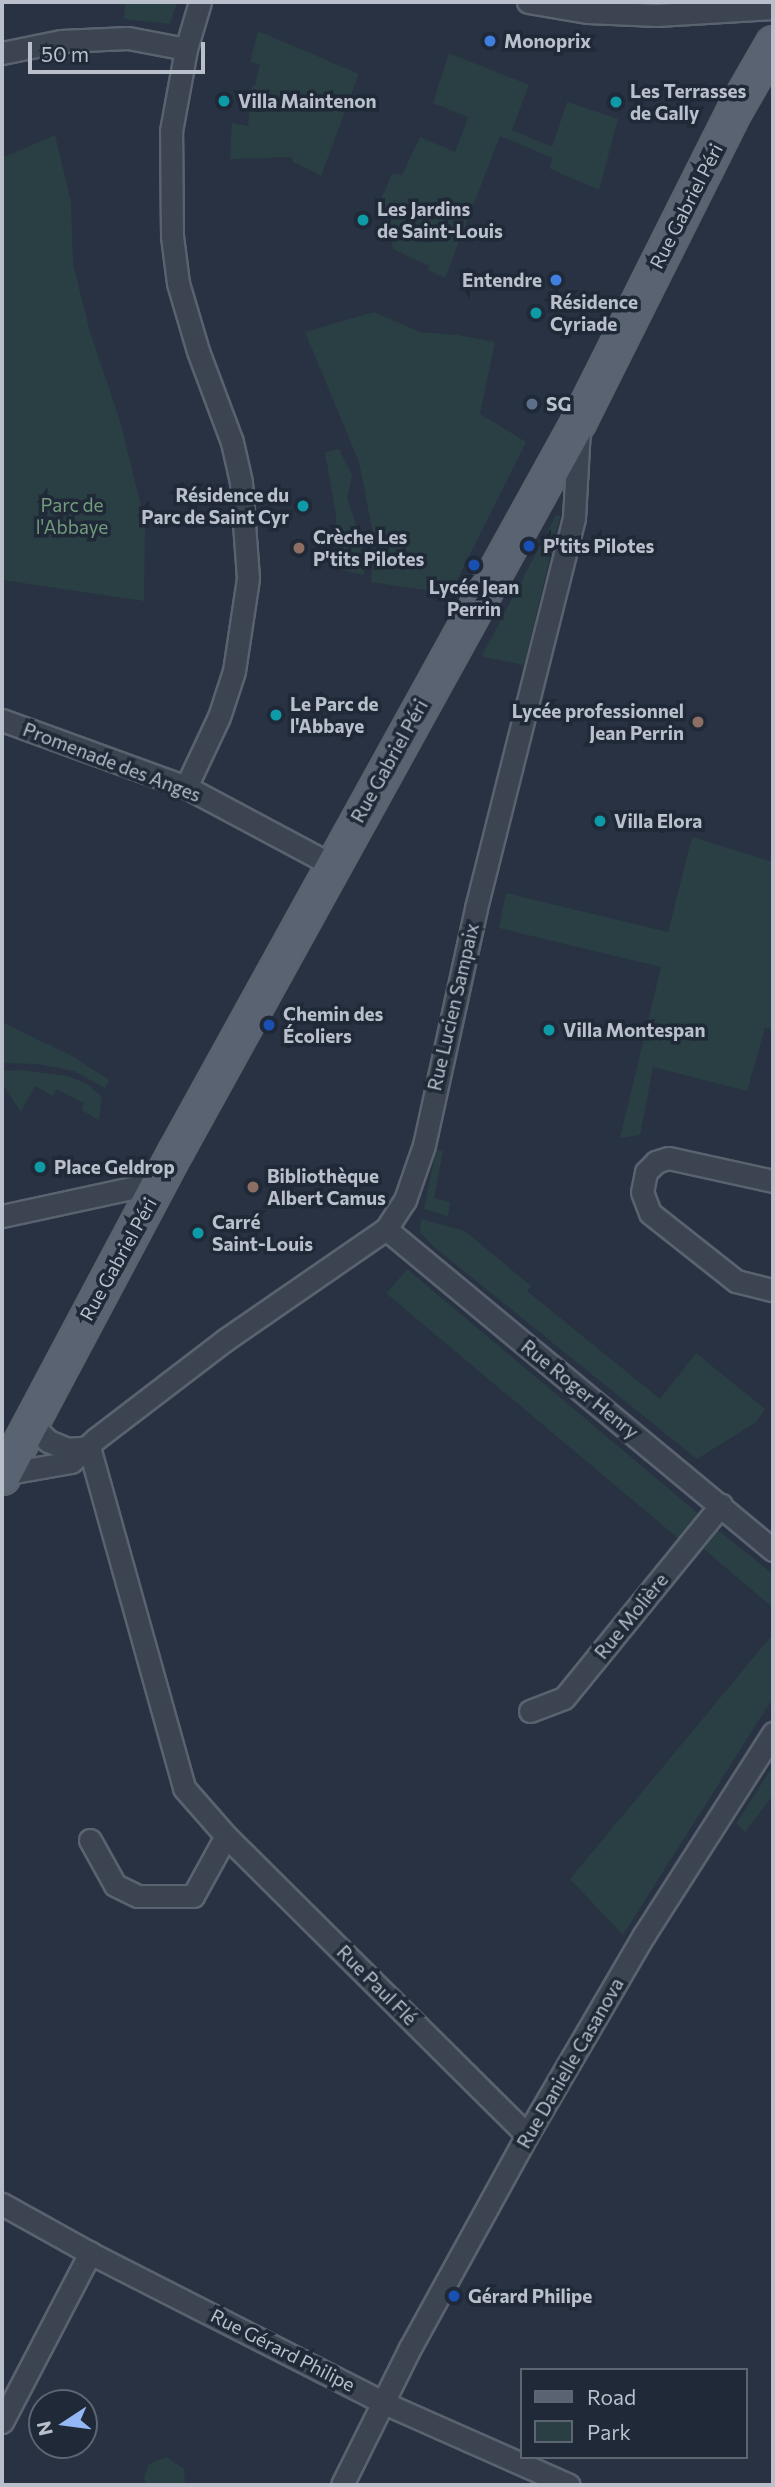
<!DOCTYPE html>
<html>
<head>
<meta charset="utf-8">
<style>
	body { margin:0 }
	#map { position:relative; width:775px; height:2487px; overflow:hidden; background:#283242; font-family:Commissioner,sans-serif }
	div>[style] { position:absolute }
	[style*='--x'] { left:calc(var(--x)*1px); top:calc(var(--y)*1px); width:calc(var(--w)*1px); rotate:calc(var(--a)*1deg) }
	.green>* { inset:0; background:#2a3f43; transform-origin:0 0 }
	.roads { filter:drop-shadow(2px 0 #5a626f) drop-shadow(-2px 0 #5a626f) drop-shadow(0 2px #5a626f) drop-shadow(0 -2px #5a626f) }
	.street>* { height:21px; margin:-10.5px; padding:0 10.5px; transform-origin:10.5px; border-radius:10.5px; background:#3c4451 }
	.primary>* { height:33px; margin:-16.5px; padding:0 16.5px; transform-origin:16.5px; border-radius:16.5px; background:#5a6371 }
	.dots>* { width:19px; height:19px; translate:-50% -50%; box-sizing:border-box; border:4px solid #202937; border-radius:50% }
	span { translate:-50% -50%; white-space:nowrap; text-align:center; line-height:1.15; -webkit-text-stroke:7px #202937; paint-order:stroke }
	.poi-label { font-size:19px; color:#b9bfcb; font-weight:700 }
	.left { translate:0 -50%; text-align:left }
	.right { translate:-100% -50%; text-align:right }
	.street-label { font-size:19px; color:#b9bfcb }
	.park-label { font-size:19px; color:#719b7c }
	.frame { position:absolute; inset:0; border:4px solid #b9bfcb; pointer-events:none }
	.legend { position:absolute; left:520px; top:2368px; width:228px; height:91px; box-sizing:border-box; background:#202937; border:2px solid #5d6572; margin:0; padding:9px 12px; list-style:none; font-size:21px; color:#b9bfcb }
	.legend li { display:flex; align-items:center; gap:14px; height:35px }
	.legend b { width:35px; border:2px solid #5d6572 }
	.north { position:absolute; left:28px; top:2389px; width:70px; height:70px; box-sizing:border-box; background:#202937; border:2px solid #5d6572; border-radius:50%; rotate:257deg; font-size:19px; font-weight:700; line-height:28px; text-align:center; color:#b9bfcb }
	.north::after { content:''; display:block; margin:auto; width:24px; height:32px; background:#94b7f5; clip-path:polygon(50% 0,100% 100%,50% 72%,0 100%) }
	.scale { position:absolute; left:28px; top:42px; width:177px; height:32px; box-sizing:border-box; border:4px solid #b9bfcb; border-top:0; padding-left:9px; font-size:21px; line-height:24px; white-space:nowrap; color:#b9bfcb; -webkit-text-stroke:5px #202937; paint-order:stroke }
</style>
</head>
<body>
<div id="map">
	<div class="green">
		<i style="clip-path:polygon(125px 2px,177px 2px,170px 24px,124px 19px)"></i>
		<i style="clip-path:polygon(258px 31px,359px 74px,321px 176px,293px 162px,292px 157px,230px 159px,232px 123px,248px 126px,252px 86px,255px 86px,260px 64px,250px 62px)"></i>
		<i style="clip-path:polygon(449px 53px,529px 85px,512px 130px,552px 147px,567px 102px,618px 119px,599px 190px,549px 168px,553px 158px,500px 136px,445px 278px,428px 270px,429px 266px,393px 249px,382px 197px,392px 174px,402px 175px,420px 137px,455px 152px,468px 117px,433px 103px)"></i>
		<i style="clip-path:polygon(55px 135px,71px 202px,73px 264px,90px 332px,120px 421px,145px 522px,144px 601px,2px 580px,2px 158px)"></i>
		<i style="clip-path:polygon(374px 312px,420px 332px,458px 335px,495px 342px,480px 414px,526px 442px,450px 594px,371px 582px,374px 539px,359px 462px,305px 332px)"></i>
		<i style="clip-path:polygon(339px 449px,352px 475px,347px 499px,366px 553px,364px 575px,337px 569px,336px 515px,325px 452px)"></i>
		<i style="clip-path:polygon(556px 515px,560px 516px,524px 665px,484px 657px,483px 654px)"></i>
		<i style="clip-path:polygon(692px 837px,773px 862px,773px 1029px,765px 1028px,747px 1091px,653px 1067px,640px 1135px,620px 1138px,661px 967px,499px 928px,506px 893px,668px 932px)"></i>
		<i style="clip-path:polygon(2px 1022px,74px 1057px,109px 1080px,105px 1088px,74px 1071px,37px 1064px,2px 1063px)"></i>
		<i style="clip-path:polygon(20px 1070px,67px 1076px,86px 1083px,102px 1097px,99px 1120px,81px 1110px,84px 1103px,57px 1089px,53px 1096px,35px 1086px,21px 1112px,2px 1083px,2px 1071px)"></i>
		<i style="clip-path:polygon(436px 1150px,443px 1151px,434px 1198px,450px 1202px,448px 1216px,424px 1209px)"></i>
		<i style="clip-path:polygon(421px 1219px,465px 1231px,531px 1286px,527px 1291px,660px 1399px,696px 1353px,765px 1409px,755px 1423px,697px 1459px,434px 1247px,420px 1232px)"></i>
		<i style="left:407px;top:1269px;width:381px;height:32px;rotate:40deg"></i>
		<i style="clip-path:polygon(718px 1530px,773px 1574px,773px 1608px,704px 1549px)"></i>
		<i style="clip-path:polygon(773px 1634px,773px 1698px,623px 1935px,570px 1879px)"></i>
		<i style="clip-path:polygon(773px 1766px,773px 1795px,745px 1832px,736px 1824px)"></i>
		<i style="clip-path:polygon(167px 2457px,184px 2469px,185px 2485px,146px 2485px,144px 2477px,149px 2464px)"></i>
	</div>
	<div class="roads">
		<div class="street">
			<i style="--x:528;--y:2;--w:61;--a:9.5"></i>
			<i style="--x:588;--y:12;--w:69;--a:2.5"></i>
			<i style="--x:657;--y:15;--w:116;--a:-3.5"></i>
			<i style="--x:2;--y:53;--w:60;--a:-11.5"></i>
			<i style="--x:61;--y:41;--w:67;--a:-2.6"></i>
			<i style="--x:128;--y:38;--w:59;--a:10.7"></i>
			<i style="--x:2;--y:720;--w:196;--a:20"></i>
			<i style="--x:186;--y:787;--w:166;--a:28.1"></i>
			<i style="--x:186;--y:787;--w:77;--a:-64.8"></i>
			<i style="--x:219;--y:717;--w:48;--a:-71.9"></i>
			<i style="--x:234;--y:671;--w:94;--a:-81.4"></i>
			<i style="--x:248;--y:578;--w:96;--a:-94.2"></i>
			<i style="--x:241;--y:482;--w:41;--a:-102.7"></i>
			<i style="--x:232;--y:442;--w:97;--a:-110.5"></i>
			<i style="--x:198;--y:351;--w:71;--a:-106.4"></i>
			<i style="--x:178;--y:283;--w:47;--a:-97.3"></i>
			<i style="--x:172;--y:236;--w:105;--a:-90.5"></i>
			<i style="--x:171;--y:131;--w:83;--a:-79.6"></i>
			<i style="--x:186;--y:49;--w:49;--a:-73.4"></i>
			<i style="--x:773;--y:1181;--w:107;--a:-167.6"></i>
			<i style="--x:668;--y:1158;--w:13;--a:162"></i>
			<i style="--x:656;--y:1162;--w:14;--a:135"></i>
			<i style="--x:646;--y:1172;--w:20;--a:101"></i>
			<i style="--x:642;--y:1192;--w:22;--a:69"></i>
			<i style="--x:650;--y:1213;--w:110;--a:38.3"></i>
			<i style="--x:736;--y:1281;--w:38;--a:14"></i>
			<i style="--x:2;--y:1216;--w:142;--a:-12.2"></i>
			<i style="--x:141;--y:1186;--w:16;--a:4"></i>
			<i style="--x:386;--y:1229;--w:503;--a:39.67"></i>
			<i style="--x:35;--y:1413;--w:16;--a:86"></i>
			<i style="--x:36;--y:1429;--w:17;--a:45"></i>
			<i style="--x:48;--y:1441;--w:22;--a:22"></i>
			<i style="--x:68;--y:1449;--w:21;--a:-5"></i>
			<i style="--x:89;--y:1447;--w:354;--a:74.4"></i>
			<i style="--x:184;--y:1788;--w:64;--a:48.8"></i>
			<i style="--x:226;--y:1836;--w:424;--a:44.8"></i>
			<i style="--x:3;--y:1474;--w:69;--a:-10"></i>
			<i style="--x:71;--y:1462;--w:35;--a:-43"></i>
			<i style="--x:97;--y:1438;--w:161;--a:-37.4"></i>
			<i style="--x:225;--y:1340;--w:196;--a:-34.6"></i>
			<i style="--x:386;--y:1229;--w:35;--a:-57"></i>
			<i style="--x:405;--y:1200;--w:58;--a:-70.9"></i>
			<i style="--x:424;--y:1145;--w:243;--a:-77.6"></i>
			<i style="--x:476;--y:908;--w:402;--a:-75.9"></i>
			<i style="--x:574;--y:518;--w:90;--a:-86.8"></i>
			<i style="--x:530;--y:1711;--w:36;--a:-21"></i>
			<i style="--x:564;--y:1698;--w:249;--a:-50.9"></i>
			<i style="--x:90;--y:1840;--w:51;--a:60.9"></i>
			<i style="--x:115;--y:1885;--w:25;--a:26"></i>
			<i style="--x:138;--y:1896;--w:55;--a:0"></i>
			<i style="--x:193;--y:1896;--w:68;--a:-61.2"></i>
			<i style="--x:2;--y:2204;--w:101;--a:29.1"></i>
			<i style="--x:90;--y:2253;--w:330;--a:27"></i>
			<i style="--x:384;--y:2403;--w:202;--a:23.9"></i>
			<i style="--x:2;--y:2422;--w:191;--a:-62.5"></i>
			<i style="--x:342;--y:2485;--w:153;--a:-63.6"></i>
			<i style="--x:410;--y:2348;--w:243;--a:-61.2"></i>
			<i style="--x:527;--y:2135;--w:232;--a:-59.7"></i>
			<i style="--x:644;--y:1935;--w:240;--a:-57.4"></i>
		</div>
		<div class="primary">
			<i style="--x:2;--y:1477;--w:370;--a:-62"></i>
			<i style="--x:176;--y:1150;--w:834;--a:-61.1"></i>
			<i style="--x:579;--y:420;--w:348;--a:-63.4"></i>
			<i style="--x:735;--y:109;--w:76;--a:-60.1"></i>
		</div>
	</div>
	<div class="dots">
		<i style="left:490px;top:41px;background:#3f7fe0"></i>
		<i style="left:224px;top:101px;background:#0f9aa8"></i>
		<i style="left:616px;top:102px;background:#0f9aa8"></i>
		<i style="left:363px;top:220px;background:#0f9aa8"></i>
		<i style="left:556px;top:280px;background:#3f7fe0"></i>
		<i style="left:536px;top:313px;background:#0f9aa8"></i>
		<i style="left:532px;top:404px;background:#5c6f8a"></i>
		<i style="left:303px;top:506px;background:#0f9aa8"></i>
		<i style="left:529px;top:546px;background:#1a4fb4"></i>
		<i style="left:299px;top:548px;background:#8d6e63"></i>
		<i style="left:474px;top:565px;background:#1a4fb4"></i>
		<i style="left:276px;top:715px;background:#0f9aa8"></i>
		<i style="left:698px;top:722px;background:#8d6e63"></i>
		<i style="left:600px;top:821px;background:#0f9aa8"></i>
		<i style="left:269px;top:1025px;background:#1a4fb4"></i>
		<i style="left:549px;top:1030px;background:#0f9aa8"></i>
		<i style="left:40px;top:1167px;background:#0f9aa8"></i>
		<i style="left:253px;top:1187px;background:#8d6e63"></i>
		<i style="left:198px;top:1233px;background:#0f9aa8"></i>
		<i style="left:454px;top:2296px;background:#1a4fb4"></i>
	</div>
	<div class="poi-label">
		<span class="left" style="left:504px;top:41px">Monoprix</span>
		<span class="left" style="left:630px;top:102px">Les Terrasses<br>de Gally</span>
		<span class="left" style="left:238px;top:101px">Villa Maintenon</span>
		<span class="left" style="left:377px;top:220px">Les Jardins<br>de Saint-Louis</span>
		<span class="right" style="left:542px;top:280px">Entendre</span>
		<span class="left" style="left:550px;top:313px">Résidence<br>Cyriade</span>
		<span class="left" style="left:546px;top:404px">SG</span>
		<span class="right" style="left:289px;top:506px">Résidence du<br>Parc de Saint Cyr</span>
		<span class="left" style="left:313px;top:548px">Crèche Les<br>P'tits Pilotes</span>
		<span class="left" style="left:543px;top:546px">P'tits Pilotes</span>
		<span style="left:474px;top:598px">Lycée Jean<br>Perrin</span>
		<span class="left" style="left:290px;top:715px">Le Parc de<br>l'Abbaye</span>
		<span class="right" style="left:684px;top:722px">Lycée professionnel<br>Jean Perrin</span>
		<span class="left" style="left:614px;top:821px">Villa Elora</span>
		<span class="left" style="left:283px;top:1025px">Chemin des<br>Écoliers</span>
		<span class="left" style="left:563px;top:1030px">Villa Montespan</span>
		<span class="left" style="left:54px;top:1167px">Place Geldrop</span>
		<span class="left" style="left:267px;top:1187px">Bibliothèque<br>Albert Camus</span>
		<span class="left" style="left:212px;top:1233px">Carré<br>Saint-Louis</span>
		<span class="left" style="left:468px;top:2296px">Gérard Philipe</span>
	</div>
	<div class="street-label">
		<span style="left:686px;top:206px;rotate:-63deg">Rue Gabriel Péri</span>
		<span style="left:389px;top:761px;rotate:-61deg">Rue Gabriel Péri</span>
		<span style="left:112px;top:762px;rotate:21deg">Promenade des Anges</span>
		<span style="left:453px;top:1007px;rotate:-77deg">Rue Lucien Sampaix</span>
		<span style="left:118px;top:1259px;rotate:-61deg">Rue Gabriel Péri</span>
		<span style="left:580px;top:1389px;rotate:39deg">Rue Roger Henry</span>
		<span style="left:631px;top:1616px;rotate:-51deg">Rue Molière</span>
		<span style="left:377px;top:1985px;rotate:45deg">Rue Paul Flé</span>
		<span style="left:570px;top:2063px;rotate:-60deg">Rue Danielle Casanova</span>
		<span style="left:283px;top:2350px;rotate:27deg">Rue Gérard Philipe</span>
	</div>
	<div class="park-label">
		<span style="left:72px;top:516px">Parc de<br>l'Abbaye</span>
	</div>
	<div class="frame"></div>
	<ul class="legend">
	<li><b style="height:9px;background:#5a6371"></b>Road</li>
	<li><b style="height:19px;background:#2a3f43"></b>Park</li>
	</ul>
	<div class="north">N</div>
	<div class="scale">50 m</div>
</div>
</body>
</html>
